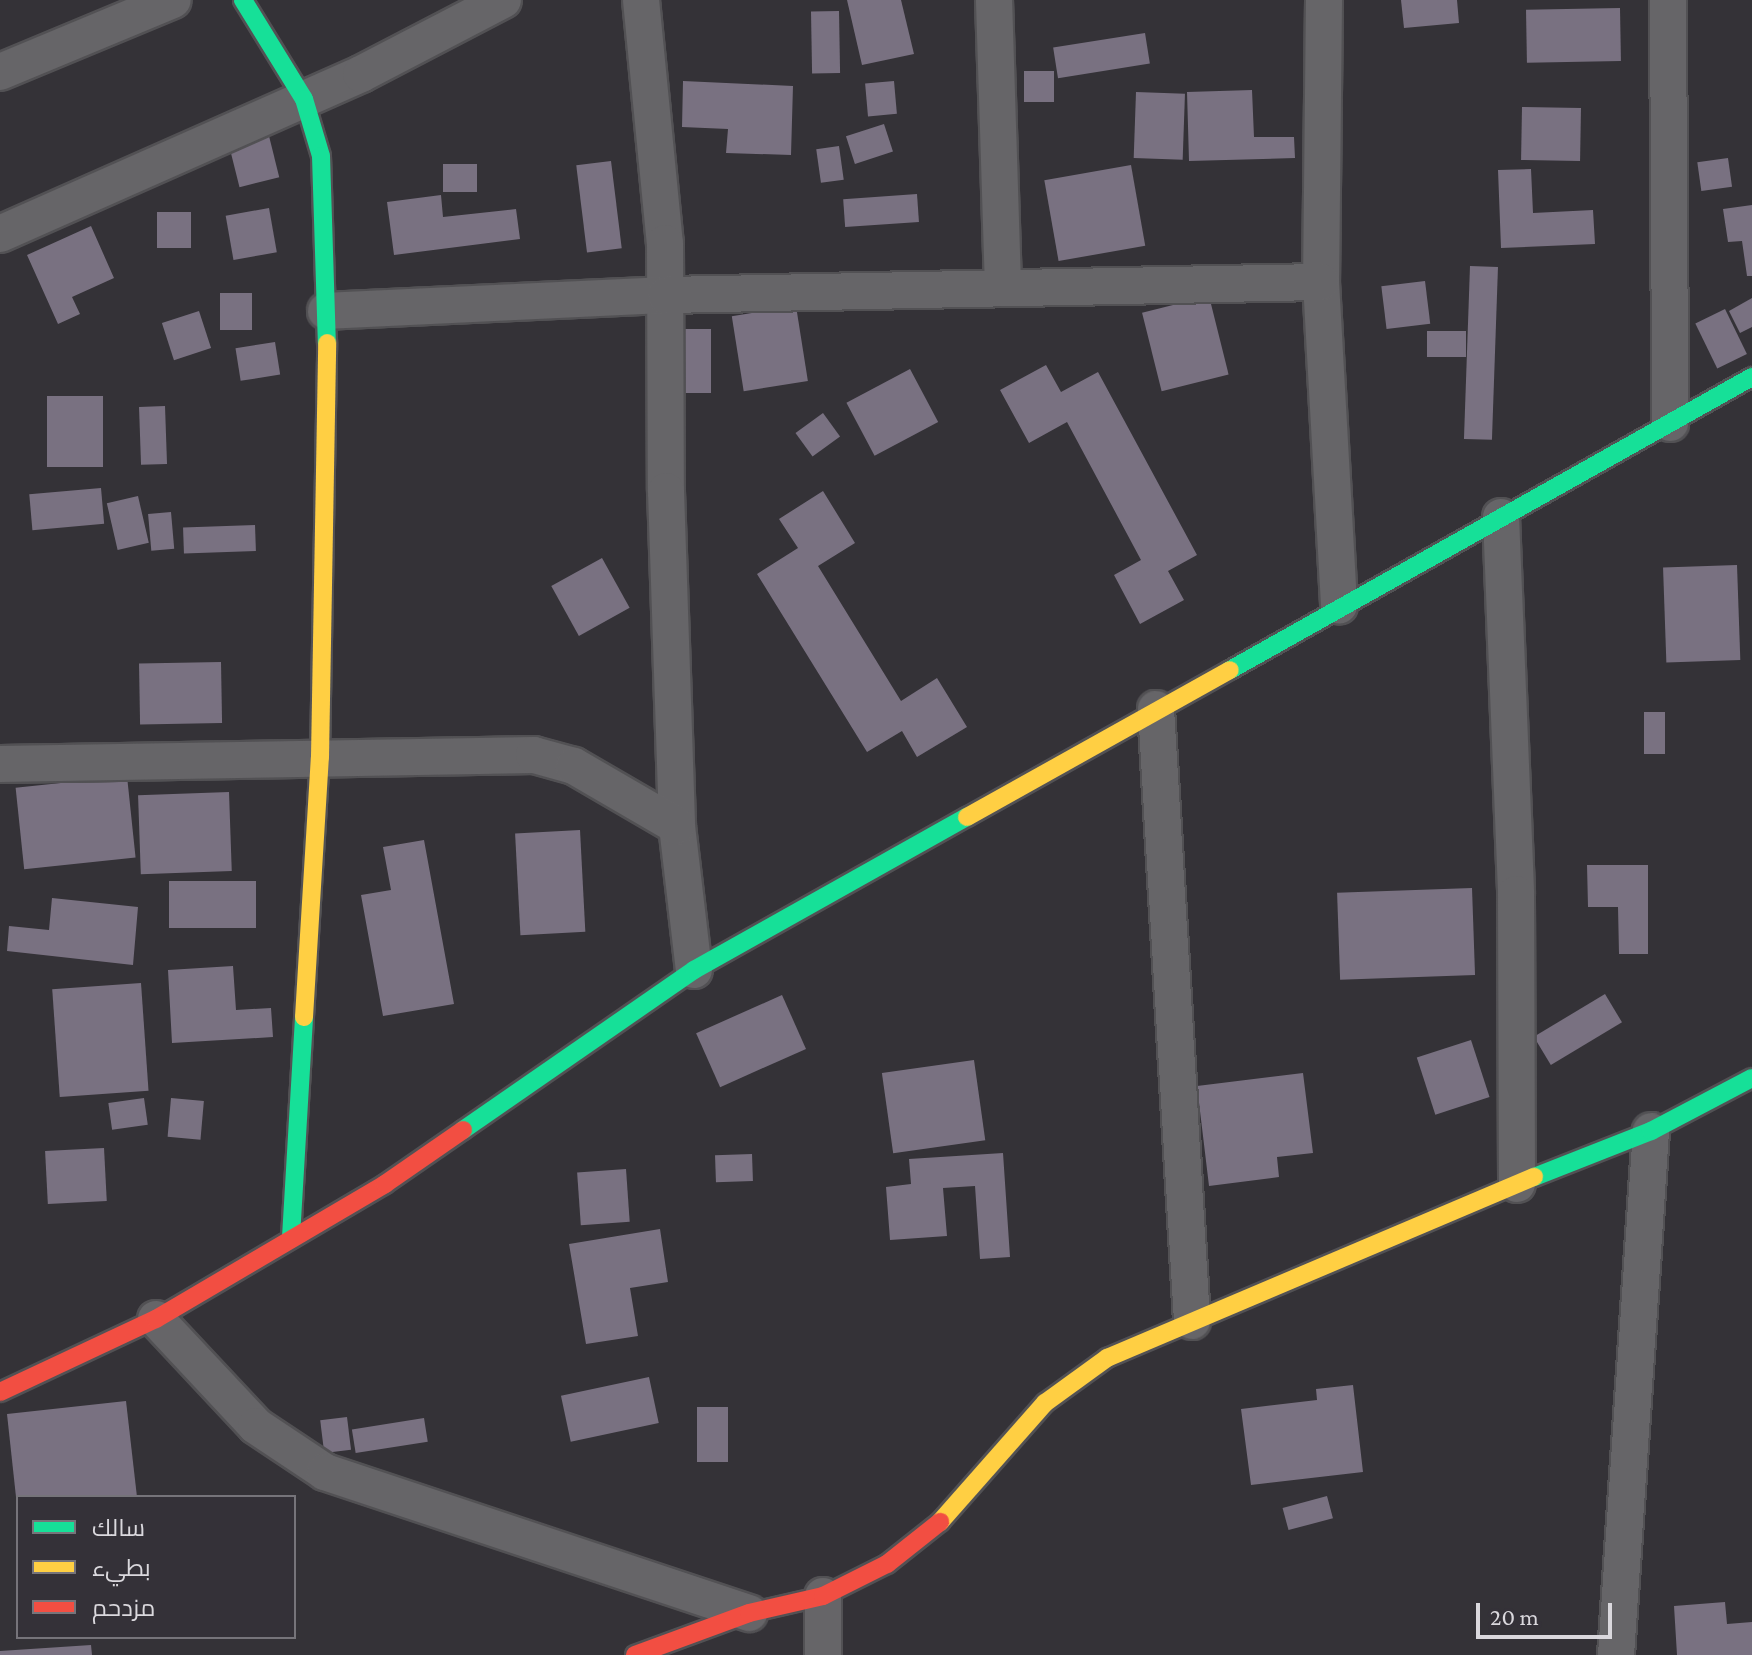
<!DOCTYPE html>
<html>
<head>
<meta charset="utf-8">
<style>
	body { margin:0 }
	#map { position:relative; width:1752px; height:1655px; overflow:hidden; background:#343237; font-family:"Crimson Pro",Cairo,serif }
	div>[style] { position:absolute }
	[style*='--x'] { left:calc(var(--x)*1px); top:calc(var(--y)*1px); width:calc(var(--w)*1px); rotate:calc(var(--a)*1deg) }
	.building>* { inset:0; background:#797181; transform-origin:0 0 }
	.roads { filter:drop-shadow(2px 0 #525154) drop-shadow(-2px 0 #525154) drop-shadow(0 2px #525154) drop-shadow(0 -2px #525154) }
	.street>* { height:36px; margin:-18px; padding:0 18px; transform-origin:18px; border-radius:18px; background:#666568 }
	.fast>* { height:18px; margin:-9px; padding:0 9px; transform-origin:9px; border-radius:9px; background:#16e098 }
	.slow>* { height:18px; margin:-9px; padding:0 9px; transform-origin:9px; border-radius:9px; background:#ffcf43 }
	.jam>* { height:18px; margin:-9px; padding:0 9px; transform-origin:9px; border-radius:9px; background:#f24e42 }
	span { translate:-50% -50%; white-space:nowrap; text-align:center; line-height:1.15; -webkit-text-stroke:8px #343138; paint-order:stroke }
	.legend { position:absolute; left:16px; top:1495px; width:280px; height:144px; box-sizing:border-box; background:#343138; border:2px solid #76747a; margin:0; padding:10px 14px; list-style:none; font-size:24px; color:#dad8dd }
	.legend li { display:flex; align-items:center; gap:16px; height:40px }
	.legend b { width:40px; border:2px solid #76747a }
	.scale { position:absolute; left:1476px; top:1603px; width:136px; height:36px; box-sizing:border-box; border:4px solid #dad8dd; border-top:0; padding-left:10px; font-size:24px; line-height:28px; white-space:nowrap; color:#dad8dd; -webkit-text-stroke:6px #343138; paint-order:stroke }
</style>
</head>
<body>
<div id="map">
	<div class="building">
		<i style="clip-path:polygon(847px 0,901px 0,914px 54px,862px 65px)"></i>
		<i style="clip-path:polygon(1401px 0,1457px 0,1459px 23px,1404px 28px)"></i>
		<i style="left:1620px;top:8px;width:53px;height:94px;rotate:89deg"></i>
		<i style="left:839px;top:11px;width:62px;height:28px;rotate:89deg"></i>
		<i style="left:1145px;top:33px;width:31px;height:93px;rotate:81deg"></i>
		<i style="left:1054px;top:71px;width:31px;height:30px;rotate:90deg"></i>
		<i style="clip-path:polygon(683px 81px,793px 86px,791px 155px,726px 153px,728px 129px,682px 127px)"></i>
		<i style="left:894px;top:81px;width:33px;height:29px;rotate:85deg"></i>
		<i style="clip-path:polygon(1252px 90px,1254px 137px,1294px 137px,1295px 158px,1189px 161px,1187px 92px)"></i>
		<i style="left:1136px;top:92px;width:49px;height:66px;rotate:2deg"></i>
		<i style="left:1522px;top:107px;width:59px;height:53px;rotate:1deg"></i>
		<i style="left:265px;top:120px;width:59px;height:41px;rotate:76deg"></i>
		<i style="left:884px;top:124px;width:29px;height:40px;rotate:72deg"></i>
		<i style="left:839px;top:146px;width:34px;height:23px;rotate:82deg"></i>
		<i style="left:1728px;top:158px;width:29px;height:31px;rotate:82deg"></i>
		<i style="left:611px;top:161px;width:88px;height:35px;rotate:83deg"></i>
		<i style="left:477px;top:164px;width:28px;height:34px;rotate:90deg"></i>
		<i style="left:1131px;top:165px;width:82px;height:88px;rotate:80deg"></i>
		<i style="clip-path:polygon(1531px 169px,1533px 213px,1593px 210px,1595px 244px,1501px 248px,1498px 170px)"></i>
		<i style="left:917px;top:194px;width:28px;height:74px;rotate:86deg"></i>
		<i style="clip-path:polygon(441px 195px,443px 217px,516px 209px,520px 239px,394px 255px,387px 202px)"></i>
		<i style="clip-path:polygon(1752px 205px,1752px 276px,1747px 276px,1742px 241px,1728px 242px,1723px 209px)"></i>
		<i style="left:269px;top:208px;width:45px;height:44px;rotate:80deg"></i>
		<i style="left:157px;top:212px;width:34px;height:36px"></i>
		<i style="clip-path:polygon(91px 226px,114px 278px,72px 297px,80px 314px,58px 324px,27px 255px)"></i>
		<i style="left:1470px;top:266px;width:28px;height:173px;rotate:2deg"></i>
		<i style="left:1425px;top:281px;width:43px;height:44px;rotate:83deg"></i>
		<i style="left:220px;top:293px;width:32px;height:37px"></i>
		<i style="left:1209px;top:296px;width:81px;height:69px;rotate:76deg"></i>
		<i style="clip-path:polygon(1752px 298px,1752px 327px,1740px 333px,1729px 311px)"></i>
		<i style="left:796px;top:306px;width:76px;height:65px;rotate:81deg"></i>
		<i style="left:1725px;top:309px;width:50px;height:33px;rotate:64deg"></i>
		<i style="left:199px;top:311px;width:39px;height:39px;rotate:72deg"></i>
		<i style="left:678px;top:329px;width:33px;height:64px"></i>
		<i style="left:1466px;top:331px;width:26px;height:39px;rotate:90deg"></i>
		<i style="left:275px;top:342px;width:33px;height:40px;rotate:81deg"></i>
		<i style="clip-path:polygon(1046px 365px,1061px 392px,1098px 372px,1197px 555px,1168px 571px,1184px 600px,1140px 624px,1114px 575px,1141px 560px,1067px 422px,1029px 443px,1000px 390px)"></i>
		<i style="left:910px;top:369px;width:60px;height:72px;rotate:62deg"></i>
		<i style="left:47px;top:396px;width:56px;height:71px"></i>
		<i style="left:165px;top:406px;width:58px;height:26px;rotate:88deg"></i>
		<i style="left:823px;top:413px;width:29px;height:34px;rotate:54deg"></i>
		<i style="left:101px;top:488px;width:36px;height:72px;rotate:85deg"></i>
		<i style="clip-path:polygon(823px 491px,855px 543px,818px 566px,901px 701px,937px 678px,967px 727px,917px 757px,902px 731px,867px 752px,757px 574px,798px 548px,779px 519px)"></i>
		<i style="left:138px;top:496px;width:48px;height:32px;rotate:77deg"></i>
		<i style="left:171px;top:512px;width:37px;height:23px;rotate:85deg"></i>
		<i style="left:255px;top:525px;width:26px;height:72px;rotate:88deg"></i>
		<i style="left:602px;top:558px;width:57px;height:58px;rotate:61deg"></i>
		<i style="left:1737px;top:565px;width:95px;height:74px;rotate:88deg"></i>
		<i style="left:221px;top:662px;width:61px;height:82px;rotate:89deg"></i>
		<i style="left:1644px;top:712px;width:21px;height:42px"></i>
		<i style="left:127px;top:776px;width:82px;height:112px;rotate:84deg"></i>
		<i style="left:229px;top:792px;width:79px;height:91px;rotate:88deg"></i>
		<i style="left:580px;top:830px;width:102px;height:65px;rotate:87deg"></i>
		<i style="clip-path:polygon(424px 840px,454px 1004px,383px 1016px,361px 895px,391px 890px,383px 847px)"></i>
		<i style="clip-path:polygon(1587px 865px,1648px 865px,1648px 954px,1619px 954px,1618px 907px,1588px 907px)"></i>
		<i style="left:169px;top:881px;width:87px;height:47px"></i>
		<i style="left:1472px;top:888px;width:87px;height:135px;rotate:88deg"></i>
		<i style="clip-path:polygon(52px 898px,138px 907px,133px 965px,7px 951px,9px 926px,49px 930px)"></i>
		<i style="clip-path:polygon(233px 966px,236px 1010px,271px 1008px,273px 1037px,172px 1043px,168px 970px)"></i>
		<i style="left:141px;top:983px;width:108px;height:89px;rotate:86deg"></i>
		<i style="left:1605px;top:994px;width:33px;height:83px;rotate:59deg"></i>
		<i style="left:782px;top:995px;width:59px;height:94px;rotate:66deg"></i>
		<i style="left:1471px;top:1040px;width:60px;height:57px;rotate:72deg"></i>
		<i style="left:974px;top:1060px;width:81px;height:93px;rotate:82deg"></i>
		<i style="clip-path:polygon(1303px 1073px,1313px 1153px,1277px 1157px,1279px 1177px,1209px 1186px,1197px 1086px)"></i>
		<i style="left:144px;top:1098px;width:27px;height:36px;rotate:82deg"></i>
		<i style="left:171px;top:1098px;width:33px;height:39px;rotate:5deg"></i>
		<i style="left:104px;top:1148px;width:53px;height:59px;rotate:87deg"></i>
		<i style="clip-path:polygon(1003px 1153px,1010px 1257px,980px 1259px,975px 1186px,943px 1188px,947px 1236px,890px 1240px,886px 1187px,911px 1184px,909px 1159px)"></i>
		<i style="left:752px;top:1154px;width:27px;height:37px;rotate:88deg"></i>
		<i style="left:626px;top:1169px;width:53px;height:49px;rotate:86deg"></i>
		<i style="clip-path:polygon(660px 1229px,668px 1282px,630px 1288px,638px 1336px,586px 1344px,569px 1244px)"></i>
		<i style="left:649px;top:1377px;width:47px;height:90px;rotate:78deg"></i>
		<i style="clip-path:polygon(1353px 1385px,1363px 1472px,1251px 1485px,1241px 1409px,1317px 1400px,1316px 1389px)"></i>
		<i style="clip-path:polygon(126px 1401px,137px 1497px,16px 1497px,7px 1414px)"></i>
		<i style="left:728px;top:1407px;width:55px;height:31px;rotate:90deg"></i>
		<i style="left:347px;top:1417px;width:33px;height:27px;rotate:83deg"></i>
		<i style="left:424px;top:1418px;width:24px;height:73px;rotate:81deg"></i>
		<i style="left:1327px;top:1496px;width:23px;height:46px;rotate:75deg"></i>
		<i style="clip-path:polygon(1725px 1602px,1727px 1624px,1752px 1622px,1752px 1655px,1677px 1655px,1674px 1606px)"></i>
		<i style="clip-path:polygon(91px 1645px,92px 1655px,0 1655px,0 1651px)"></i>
	</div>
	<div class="roads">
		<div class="street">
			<i style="--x:641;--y:0;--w:244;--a:84.4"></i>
			<i style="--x:665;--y:243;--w:248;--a:89.8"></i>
			<i style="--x:666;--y:491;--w:335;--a:88.1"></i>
			<i style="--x:677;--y:826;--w:145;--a:83.3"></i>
			<i style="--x:994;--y:0;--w:288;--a:88.2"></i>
			<i style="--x:1324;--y:0;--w:282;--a:90.6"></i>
			<i style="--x:1321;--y:282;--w:324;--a:86.8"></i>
			<i style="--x:1668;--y:0;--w:423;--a:89.7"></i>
			<i style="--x:0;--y:72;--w:187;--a:-22.6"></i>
			<i style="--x:0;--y:234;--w:395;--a:-23.9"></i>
			<i style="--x:361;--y:74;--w:160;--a:-27.5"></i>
			<i style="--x:326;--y:311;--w:340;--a:-2.7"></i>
			<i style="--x:666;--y:295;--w:655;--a:-1.14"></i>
			<i style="--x:1501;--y:517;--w:377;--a:87.7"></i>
			<i style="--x:1516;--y:894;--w:290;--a:89.8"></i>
			<i style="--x:1156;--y:709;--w:613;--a:86.63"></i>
			<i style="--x:0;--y:764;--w:534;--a:-0.97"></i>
			<i style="--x:534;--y:755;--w:41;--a:15.4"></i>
			<i style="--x:574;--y:766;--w:119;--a:30.2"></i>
			<i style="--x:156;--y:1319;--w:146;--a:46.9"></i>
			<i style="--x:256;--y:1426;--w:83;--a:33.7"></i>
			<i style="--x:325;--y:1472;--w:447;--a:18.4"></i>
			<i style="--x:823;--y:1655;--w:59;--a:-90"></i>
			<i style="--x:1616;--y:1655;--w:525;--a:-86.18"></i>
		</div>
		<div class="fast">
			<i style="--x:243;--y:0;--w:116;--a:58.4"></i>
			<i style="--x:304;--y:99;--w:59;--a:73.4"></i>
			<i style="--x:321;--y:156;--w:187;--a:88.2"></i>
			<i style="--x:1230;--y:670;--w:599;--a:-29.31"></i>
			<i style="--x:463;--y:1130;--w:281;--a:-34.7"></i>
			<i style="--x:694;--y:970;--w:313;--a:-29.3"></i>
			<i style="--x:1534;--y:1177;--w:126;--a:-21.5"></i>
			<i style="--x:1651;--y:1131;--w:114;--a:-27.7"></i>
			<i style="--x:291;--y:1237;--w:220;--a:-86.6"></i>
		</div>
		<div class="slow">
			<i style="--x:967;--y:817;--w:301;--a:-29.2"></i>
			<i style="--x:304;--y:1017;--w:260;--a:-86.5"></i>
			<i style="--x:320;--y:757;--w:414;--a:-89"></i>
			<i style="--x:940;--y:1522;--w:159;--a:-48.6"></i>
			<i style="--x:1045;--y:1403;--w:77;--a:-36"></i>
			<i style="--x:1107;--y:1358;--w:464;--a:-23"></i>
		</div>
		<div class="jam">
			<i style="--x:0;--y:1392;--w:172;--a:-25.1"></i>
			<i style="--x:156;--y:1319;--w:266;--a:-30.5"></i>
			<i style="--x:385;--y:1184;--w:95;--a:-34.7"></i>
			<i style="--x:635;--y:1655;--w:121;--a:-20.2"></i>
			<i style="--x:749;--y:1613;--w:76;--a:-12.9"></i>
			<i style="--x:823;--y:1596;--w:72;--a:-26.6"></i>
			<i style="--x:887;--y:1564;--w:68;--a:-38.4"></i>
		</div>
	</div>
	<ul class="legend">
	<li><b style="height:10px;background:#16e098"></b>سالك</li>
	<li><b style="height:10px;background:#ffcf43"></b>بطيء</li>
	<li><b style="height:10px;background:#f24e42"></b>مزدحم</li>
	</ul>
	<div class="scale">20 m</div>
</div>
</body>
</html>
